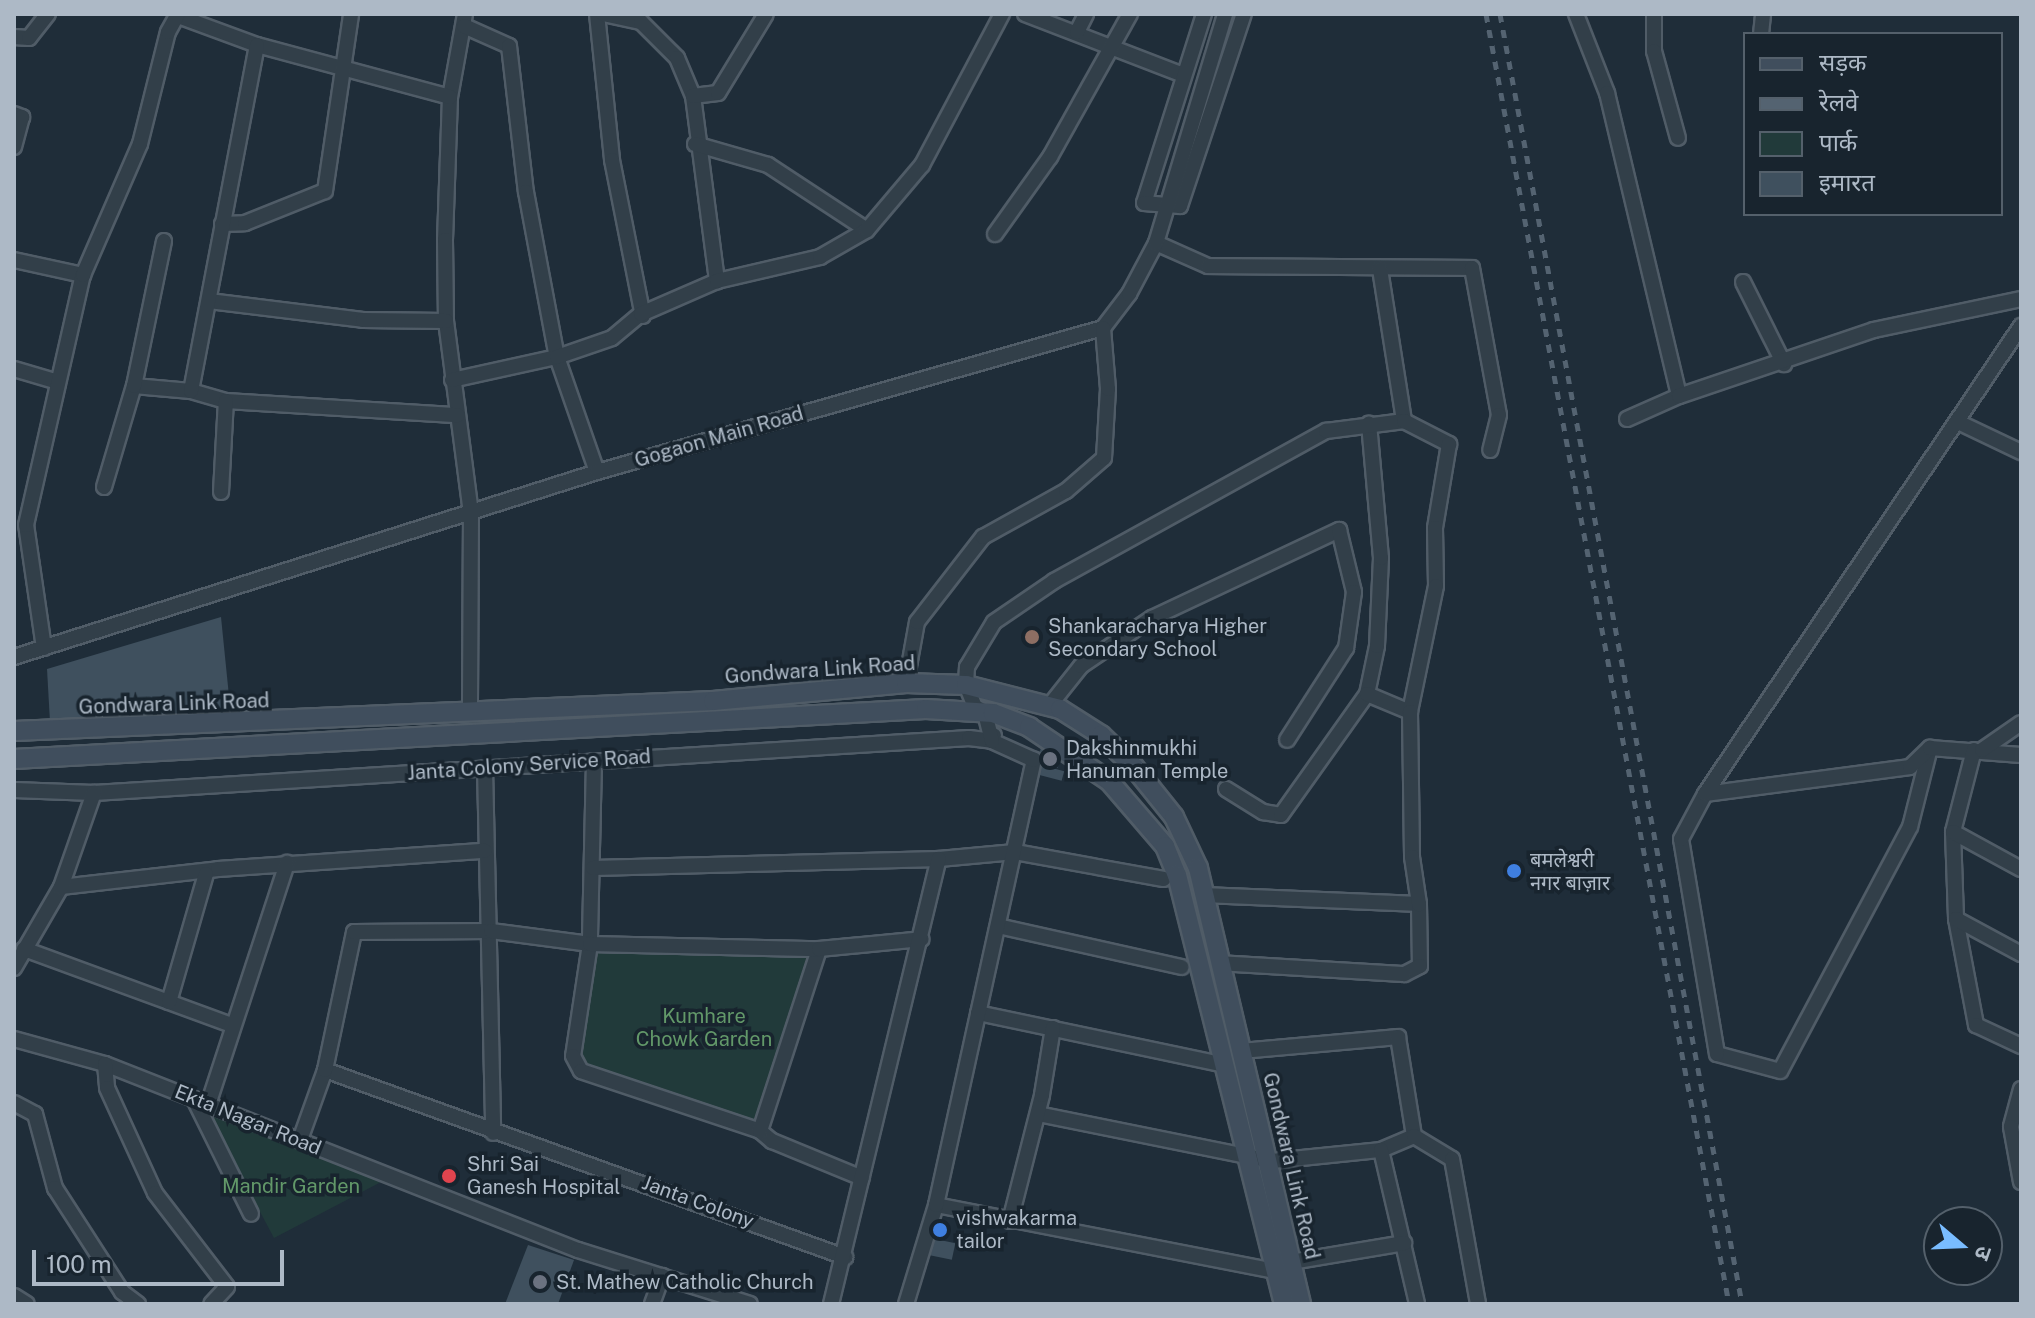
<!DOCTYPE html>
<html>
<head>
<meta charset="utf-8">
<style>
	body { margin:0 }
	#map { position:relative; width:2035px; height:1318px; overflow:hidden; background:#1f2d39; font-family:"Public Sans","Noto Sans Devanagari",sans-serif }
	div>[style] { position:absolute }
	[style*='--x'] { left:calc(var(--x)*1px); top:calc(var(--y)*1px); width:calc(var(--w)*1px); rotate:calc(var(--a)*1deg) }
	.green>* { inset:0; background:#213a3a }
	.building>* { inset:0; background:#3f505e; transform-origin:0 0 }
	.roads { filter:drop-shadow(2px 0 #505c67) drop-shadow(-2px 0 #505c67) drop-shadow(0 2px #505c67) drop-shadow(0 -2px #505c67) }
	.street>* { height:14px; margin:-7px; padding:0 7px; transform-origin:7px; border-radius:7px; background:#323f49 }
	.secondary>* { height:18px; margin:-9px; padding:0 9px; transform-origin:9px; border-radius:9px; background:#404e5d }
	.rail>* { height:5px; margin-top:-2.5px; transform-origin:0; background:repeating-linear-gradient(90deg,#546371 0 8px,transparent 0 16px) }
	.dots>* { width:22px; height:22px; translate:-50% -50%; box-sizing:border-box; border:4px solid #18242e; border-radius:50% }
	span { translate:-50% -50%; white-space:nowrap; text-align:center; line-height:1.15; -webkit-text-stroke:7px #18242e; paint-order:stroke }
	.street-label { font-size:20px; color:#adb9c6 }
	.poi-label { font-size:20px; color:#adb9c6 }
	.left { translate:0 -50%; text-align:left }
	.park-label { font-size:20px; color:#629869 }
	.frame { position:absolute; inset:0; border:16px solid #adb9c6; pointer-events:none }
	.legend { position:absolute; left:1743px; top:32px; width:260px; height:184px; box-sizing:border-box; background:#18242e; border:2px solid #54606b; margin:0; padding:10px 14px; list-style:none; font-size:24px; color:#adb9c6 }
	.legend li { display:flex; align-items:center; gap:16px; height:40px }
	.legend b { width:40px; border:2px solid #54606b }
	.north { position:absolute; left:1923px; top:1206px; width:80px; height:80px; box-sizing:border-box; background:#18242e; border:2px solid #54606b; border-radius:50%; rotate:109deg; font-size:22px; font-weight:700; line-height:32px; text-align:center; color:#adb9c6 }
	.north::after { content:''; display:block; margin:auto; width:28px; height:36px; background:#79bcff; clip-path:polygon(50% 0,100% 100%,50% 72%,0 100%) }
	.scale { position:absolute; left:32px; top:1250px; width:252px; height:36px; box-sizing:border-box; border:4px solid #adb9c6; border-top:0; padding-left:10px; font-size:24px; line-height:28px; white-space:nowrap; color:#adb9c6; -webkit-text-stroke:6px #18242e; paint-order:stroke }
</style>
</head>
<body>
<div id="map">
	<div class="green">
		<i style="clip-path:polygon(590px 944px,819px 949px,760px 1131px,581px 1071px,573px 1056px)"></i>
		<i style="clip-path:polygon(205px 1109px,381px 1182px,274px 1238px)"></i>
	</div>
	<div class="building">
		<i style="clip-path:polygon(221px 617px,231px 716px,50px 722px,47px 669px)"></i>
		<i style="left:1041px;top:748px;width:22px;height:14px;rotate:18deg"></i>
		<i style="left:1041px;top:765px;width:24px;height:10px;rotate:15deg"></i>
		<i style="left:926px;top:1237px;width:30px;height:17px;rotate:12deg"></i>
		<i style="clip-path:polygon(528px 1245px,574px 1260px,558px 1304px,505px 1304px)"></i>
	</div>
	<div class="roads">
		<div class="street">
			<i style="--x:465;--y:14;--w:84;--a:100.2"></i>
			<i style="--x:450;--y:97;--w:143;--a:92"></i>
			<i style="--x:445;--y:240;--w:81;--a:89.3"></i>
			<i style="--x:446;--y:321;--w:194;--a:82.6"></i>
			<i style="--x:471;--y:513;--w:200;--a:90.3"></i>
			<i style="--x:597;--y:14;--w:147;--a:84.1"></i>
			<i style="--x:612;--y:160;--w:159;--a:78.8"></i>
			<i style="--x:603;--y:14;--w:39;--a:12"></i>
			<i style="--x:641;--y:22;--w:51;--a:45"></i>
			<i style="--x:677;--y:58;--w:41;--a:67.2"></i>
			<i style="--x:693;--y:96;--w:187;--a:82.6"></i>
			<i style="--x:1025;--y:14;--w:169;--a:21.1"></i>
			<i style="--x:1204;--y:14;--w:198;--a:107.6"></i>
			<i style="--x:1144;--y:203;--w:36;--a:5"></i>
			<i style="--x:1180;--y:206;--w:202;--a:-71.6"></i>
			<i style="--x:1576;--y:14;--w:85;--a:68.6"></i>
			<i style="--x:1607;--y:93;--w:311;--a:76.6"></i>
			<i style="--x:1654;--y:14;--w:37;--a:90"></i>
			<i style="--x:1654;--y:51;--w:90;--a:74.6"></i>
			<i style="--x:178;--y:16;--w:84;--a:20.2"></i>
			<i style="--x:257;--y:45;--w:200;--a:15.1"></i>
			<i style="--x:464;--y:26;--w:49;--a:24"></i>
			<i style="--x:509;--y:46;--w:147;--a:83.4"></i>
			<i style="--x:526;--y:192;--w:168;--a:79.4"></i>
			<i style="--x:557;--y:357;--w:122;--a:70.8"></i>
			<i style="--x:1077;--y:32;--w:20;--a:-63"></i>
			<i style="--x:1761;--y:34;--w:20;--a:-84"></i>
			<i style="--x:14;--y:37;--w:15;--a:4"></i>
			<i style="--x:29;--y:38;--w:31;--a:-52"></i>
			<i style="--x:693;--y:96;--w:25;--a:-7"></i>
			<i style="--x:718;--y:93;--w:92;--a:-58.7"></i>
			<i style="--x:14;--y:114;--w:9;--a:21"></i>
			<i style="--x:22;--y:117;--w:31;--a:105"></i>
			<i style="--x:695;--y:144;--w:76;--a:16"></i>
			<i style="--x:768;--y:165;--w:118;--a:33.3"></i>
			<i style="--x:222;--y:224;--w:23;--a:-2"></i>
			<i style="--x:245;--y:223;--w:86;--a:-21.8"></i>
			<i style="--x:325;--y:191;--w:179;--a:-81.6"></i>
			<i style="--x:995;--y:234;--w:95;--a:-54.5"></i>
			<i style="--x:1050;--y:157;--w:164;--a:-60.8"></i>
			<i style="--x:1156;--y:243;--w:57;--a:23.9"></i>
			<i style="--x:1208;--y:266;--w:264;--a:0.4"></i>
			<i style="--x:1472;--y:268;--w:149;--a:79.6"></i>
			<i style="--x:1499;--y:415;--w:36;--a:104"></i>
			<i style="--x:14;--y:260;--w:71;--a:12.3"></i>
			<i style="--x:1380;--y:269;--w:154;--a:81"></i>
			<i style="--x:1743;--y:282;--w:92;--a:63.4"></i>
			<i style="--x:209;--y:301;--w:155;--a:7"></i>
			<i style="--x:363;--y:320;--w:83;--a:0.7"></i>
			<i style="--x:14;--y:369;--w:46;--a:16.5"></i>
			<i style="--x:452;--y:380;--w:107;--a:-12.4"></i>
			<i style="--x:557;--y:357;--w:58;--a:-19.1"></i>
			<i style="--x:612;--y:338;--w:38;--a:-40"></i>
			<i style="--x:641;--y:314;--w:83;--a:-23.5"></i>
			<i style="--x:717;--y:281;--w:106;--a:-13.1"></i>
			<i style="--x:820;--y:257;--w:54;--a:-29.9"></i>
			<i style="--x:867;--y:230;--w:85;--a:-49.8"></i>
			<i style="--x:922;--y:165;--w:171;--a:-62.1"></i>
			<i style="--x:134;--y:386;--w:57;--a:5"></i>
			<i style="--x:191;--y:391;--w:36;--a:16"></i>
			<i style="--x:226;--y:401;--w:232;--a:3.5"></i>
			<i style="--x:191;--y:391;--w:352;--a:-79.2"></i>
			<i style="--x:1627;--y:419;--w:57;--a:-23.9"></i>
			<i style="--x:1679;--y:396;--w:206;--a:-18.7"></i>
			<i style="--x:1874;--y:330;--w:150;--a:-11.9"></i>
			<i style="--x:1958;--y:422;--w:70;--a:25.5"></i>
			<i style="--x:104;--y:487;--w:105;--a:-73.5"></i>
			<i style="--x:134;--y:386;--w:148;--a:-78.3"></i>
			<i style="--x:221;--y:492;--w:91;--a:-86.9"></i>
			<i style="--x:44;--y:648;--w:124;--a:-98.3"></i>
			<i style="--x:26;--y:525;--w:256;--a:-77.2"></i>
			<i style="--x:83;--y:275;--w:143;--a:-66.5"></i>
			<i style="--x:140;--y:144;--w:115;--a:-76"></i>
			<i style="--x:168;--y:32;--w:21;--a:-61"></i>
			<i style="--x:14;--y:657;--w:612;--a:-17.61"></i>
			<i style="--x:597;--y:472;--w:526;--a:-15.89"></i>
			<i style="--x:1103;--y:328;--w:43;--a:-52.6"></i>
			<i style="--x:1129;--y:294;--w:58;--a:-62.1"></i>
			<i style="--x:1156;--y:243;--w:239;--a:-73.2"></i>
			<i style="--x:906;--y:683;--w:62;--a:-79.8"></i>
			<i style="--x:917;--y:622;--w:108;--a:-52.2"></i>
			<i style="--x:983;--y:537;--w:95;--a:-29"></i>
			<i style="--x:1066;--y:491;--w:50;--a:-41"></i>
			<i style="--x:1104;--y:458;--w:69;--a:-86.7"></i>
			<i style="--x:1108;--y:389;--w:61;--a:-94.7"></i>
			<i style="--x:1367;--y:694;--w:49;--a:-78.2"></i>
			<i style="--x:1377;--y:646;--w:88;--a:-87.4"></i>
			<i style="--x:1381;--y:558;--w:135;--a:-95.1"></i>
			<i style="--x:1050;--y:705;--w:50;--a:-51.5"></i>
			<i style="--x:1081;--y:666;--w:86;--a:-34.1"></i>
			<i style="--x:1152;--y:618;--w:207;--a:-25.2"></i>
			<i style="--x:1339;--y:530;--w:64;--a:76.4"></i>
			<i style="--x:1354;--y:592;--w:57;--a:98.1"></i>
			<i style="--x:1346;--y:648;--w:109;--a:122.7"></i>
			<i style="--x:1930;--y:748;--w:81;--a:104.2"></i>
			<i style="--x:1910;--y:827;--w:276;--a:118"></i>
			<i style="--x:1780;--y:1071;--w:65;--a:-164.9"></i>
			<i style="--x:1717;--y:1054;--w:218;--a:-99.5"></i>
			<i style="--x:1681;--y:839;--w:51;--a:-61.9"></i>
			<i style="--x:1705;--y:794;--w:207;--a:-7.5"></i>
			<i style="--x:1910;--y:767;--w:28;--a:-44"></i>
			<i style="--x:1930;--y:748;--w:91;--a:4.4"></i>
			<i style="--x:1974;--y:750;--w:85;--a:104.4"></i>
			<i style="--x:1953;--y:832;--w:87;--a:88"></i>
			<i style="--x:1956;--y:919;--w:108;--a:79.3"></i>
			<i style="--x:1976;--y:1025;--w:50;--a:25"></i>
			<i style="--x:1982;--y:750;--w:47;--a:-34.7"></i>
			<i style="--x:594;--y:761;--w:183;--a:91.3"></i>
			<i style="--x:590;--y:944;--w:113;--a:98.6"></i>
			<i style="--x:573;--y:1056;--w:17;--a:62"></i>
			<i style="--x:581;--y:1071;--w:189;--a:18.5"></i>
			<i style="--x:760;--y:1131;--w:16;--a:40"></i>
			<i style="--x:772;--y:1141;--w:97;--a:22.3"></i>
			<i style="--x:485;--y:768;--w:365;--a:88.7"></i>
			<i style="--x:1226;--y:789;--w:44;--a:31.9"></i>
			<i style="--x:1263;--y:812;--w:18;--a:9"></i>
			<i style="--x:1281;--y:815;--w:148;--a:-54.6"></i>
			<i style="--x:1367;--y:694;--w:47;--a:22.7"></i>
			<i style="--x:14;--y:790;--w:80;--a:2.1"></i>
			<i style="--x:94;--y:793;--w:877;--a:-3.6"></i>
			<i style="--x:969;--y:738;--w:23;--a:7"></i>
			<i style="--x:992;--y:741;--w:6;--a:-72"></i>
			<i style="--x:1705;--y:794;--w:565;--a:-55.97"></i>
			<i style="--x:1953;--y:832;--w:77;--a:28.6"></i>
			<i style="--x:593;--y:868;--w:346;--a:-1.5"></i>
			<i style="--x:939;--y:859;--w:76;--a:-5.3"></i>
			<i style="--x:1015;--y:852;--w:151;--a:10.3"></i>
			<i style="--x:61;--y:887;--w:158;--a:-6.5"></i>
			<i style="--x:218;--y:869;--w:267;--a:-3.9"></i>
			<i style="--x:1204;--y:895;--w:215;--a:2.4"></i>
			<i style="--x:1419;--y:904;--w:62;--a:89.1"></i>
			<i style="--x:1420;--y:966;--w:18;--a:153"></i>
			<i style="--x:1404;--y:974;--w:184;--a:-176.6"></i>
			<i style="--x:1956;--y:919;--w:74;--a:28.3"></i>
			<i style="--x:998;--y:926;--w:188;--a:12.6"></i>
			<i style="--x:24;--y:949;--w:221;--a:20.1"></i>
			<i style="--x:14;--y:968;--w:94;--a:-59.9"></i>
			<i style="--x:61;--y:887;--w:100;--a:-70.7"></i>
			<i style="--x:169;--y:1002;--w:133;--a:-73.9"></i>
			<i style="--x:978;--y:1013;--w:252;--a:11.9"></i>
			<i style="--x:14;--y:1039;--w:94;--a:15.4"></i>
			<i style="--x:105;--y:1064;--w:508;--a:21.47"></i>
			<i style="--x:578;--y:1250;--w:180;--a:17.4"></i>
			<i style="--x:1241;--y:1051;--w:158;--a:-5.1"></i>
			<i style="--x:1398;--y:1037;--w:100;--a:80.8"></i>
			<i style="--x:105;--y:1064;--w:24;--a:85"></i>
			<i style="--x:107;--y:1088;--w:115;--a:65.4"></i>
			<i style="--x:155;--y:1193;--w:118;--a:52.5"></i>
			<i style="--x:227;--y:1287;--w:23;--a:133"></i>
			<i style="--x:325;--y:1070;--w:553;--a:19.78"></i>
			<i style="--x:2021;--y:1089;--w:39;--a:105"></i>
			<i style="--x:2011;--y:1127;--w:56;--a:79.7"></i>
			<i style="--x:194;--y:1099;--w:128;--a:63.6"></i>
			<i style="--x:14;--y:1103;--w:24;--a:28"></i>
			<i style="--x:35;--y:1114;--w:77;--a:74.9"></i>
			<i style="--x:55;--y:1188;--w:124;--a:57.2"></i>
			<i style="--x:122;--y:1292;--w:20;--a:37"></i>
			<i style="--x:208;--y:1105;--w:255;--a:-71.9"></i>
			<i style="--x:1038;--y:1114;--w:239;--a:11.4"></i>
			<i style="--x:1272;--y:1161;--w:110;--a:-5.8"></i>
			<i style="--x:1381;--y:1150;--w:36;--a:-23"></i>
			<i style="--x:760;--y:1131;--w:191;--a:-72"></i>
			<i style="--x:1414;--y:1136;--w:44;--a:31.2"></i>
			<i style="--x:1452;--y:1159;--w:147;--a:79.8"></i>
			<i style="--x:300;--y:1140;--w:74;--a:-70.3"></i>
			<i style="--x:325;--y:1070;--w:141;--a:-78.1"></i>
			<i style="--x:354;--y:932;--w:137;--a:-0.4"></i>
			<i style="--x:491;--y:931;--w:100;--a:7.5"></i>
			<i style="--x:590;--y:944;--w:229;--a:1.3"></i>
			<i style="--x:819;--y:949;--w:103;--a:-5.5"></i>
			<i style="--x:1381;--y:1150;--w:158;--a:76.8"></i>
			<i style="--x:936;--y:1205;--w:346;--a:11"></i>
			<i style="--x:1010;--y:1221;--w:130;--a:-75.7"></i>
			<i style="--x:1042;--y:1095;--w:68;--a:-80.7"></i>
			<i style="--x:1291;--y:1262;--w:115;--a:-9.5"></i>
			<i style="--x:14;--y:1296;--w:15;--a:32"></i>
			<i style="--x:652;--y:1304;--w:30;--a:-70"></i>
			<i style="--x:831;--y:1304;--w:458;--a:-76.4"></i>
			<i style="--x:906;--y:1304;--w:103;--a:-73.1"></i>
			<i style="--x:936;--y:1205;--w:456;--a:-77.6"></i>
			<i style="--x:1034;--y:760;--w:46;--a:-155.7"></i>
			<i style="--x:992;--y:741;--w:30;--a:-104"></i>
			<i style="--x:985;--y:712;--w:11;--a:-153"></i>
			<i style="--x:975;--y:707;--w:24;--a:-112"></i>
			<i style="--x:966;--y:685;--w:18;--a:-87"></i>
			<i style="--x:967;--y:667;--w:52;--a:-59"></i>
			<i style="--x:994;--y:622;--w:73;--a:-34.3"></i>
			<i style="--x:1054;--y:581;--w:311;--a:-28.9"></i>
			<i style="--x:1326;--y:431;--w:79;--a:-7.3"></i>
			<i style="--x:1404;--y:421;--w:51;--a:27.1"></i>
			<i style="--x:1449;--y:444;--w:85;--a:99.5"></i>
			<i style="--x:1435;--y:528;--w:58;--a:89"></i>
			<i style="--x:1436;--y:586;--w:129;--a:101.7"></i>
			<i style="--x:1410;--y:712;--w:145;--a:89.2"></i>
			<i style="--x:1412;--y:857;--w:48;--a:81.5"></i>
		</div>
		<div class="secondary">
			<i style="--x:14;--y:731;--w:700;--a:-2.46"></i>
			<i style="--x:713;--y:701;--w:194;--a:-5.3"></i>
			<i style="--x:906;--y:683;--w:60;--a:1.9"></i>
			<i style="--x:966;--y:685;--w:97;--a:14.3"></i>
			<i style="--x:1060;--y:709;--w:49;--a:32.4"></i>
			<i style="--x:1101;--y:735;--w:46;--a:44.1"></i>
			<i style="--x:1134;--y:767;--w:64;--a:51.3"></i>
			<i style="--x:1174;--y:817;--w:56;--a:64.8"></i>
			<i style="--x:1198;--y:868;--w:448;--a:76.7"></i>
			<i style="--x:14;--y:759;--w:913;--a:-3.14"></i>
			<i style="--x:926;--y:709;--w:67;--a:3.4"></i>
			<i style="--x:993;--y:713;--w:39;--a:21"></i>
			<i style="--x:1029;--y:727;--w:97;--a:34"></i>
			<i style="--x:1109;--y:781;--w:86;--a:49.3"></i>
			<i style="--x:1165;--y:846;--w:31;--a:68"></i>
			<i style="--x:1177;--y:875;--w:442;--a:76"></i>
		</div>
	</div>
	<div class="rail">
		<i style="--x:1486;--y:14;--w:1313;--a:79.33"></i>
		<i style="--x:1500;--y:14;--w:1313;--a:79.37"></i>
	</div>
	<div class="dots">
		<i style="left:1032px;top:637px;background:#8d6e63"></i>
		<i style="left:1050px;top:759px;background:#6b7280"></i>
		<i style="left:1514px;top:871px;background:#3f7fe0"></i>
		<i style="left:449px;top:1176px;background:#e0444e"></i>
		<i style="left:940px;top:1230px;background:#3f7fe0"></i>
		<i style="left:540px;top:1282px;background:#6b7280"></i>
	</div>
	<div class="street-label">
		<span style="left:719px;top:437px;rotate:-16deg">Gogaon Main Road</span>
		<span style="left:820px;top:670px;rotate:-4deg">Gondwara Link Road</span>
		<span style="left:174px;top:704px;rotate:-2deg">Gondwara Link Road</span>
		<span style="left:529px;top:765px;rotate:-4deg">Janta Colony Service Road</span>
		<span style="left:248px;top:1120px;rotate:22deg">Ekta Nagar Road</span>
		<span style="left:1291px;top:1166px;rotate:77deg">Gondwara Link Road</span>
		<span style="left:698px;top:1202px;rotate:20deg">Janta Colony</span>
	</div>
	<div class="poi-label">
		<span class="left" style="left:1048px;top:638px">Shankaracharya Higher<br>Secondary School</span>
		<span class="left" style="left:1066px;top:760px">Dakshinmukhi<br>Hanuman Temple</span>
		<span class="left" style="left:1530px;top:872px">बमलेश्वरी<br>नगर बाज़ार</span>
		<span class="left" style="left:467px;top:1176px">Shri Sai<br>Ganesh Hospital</span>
		<span class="left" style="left:956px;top:1230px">vishwakarma<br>tailor</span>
		<span class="left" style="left:556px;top:1282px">St. Mathew Catholic Church</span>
	</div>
	<div class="park-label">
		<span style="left:704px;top:1028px">Kumhare<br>Chowk Garden</span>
		<span style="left:291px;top:1186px">Mandir Garden</span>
	</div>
	<div class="frame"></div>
	<ul class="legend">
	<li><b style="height:10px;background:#404e5d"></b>सड़क</li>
	<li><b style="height:10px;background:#546371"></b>रेलवे</li>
	<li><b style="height:22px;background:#213a3a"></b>पार्क</li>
	<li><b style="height:22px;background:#3f505e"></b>इमारत</li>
	</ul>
	<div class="north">उ</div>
	<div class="scale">100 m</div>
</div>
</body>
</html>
